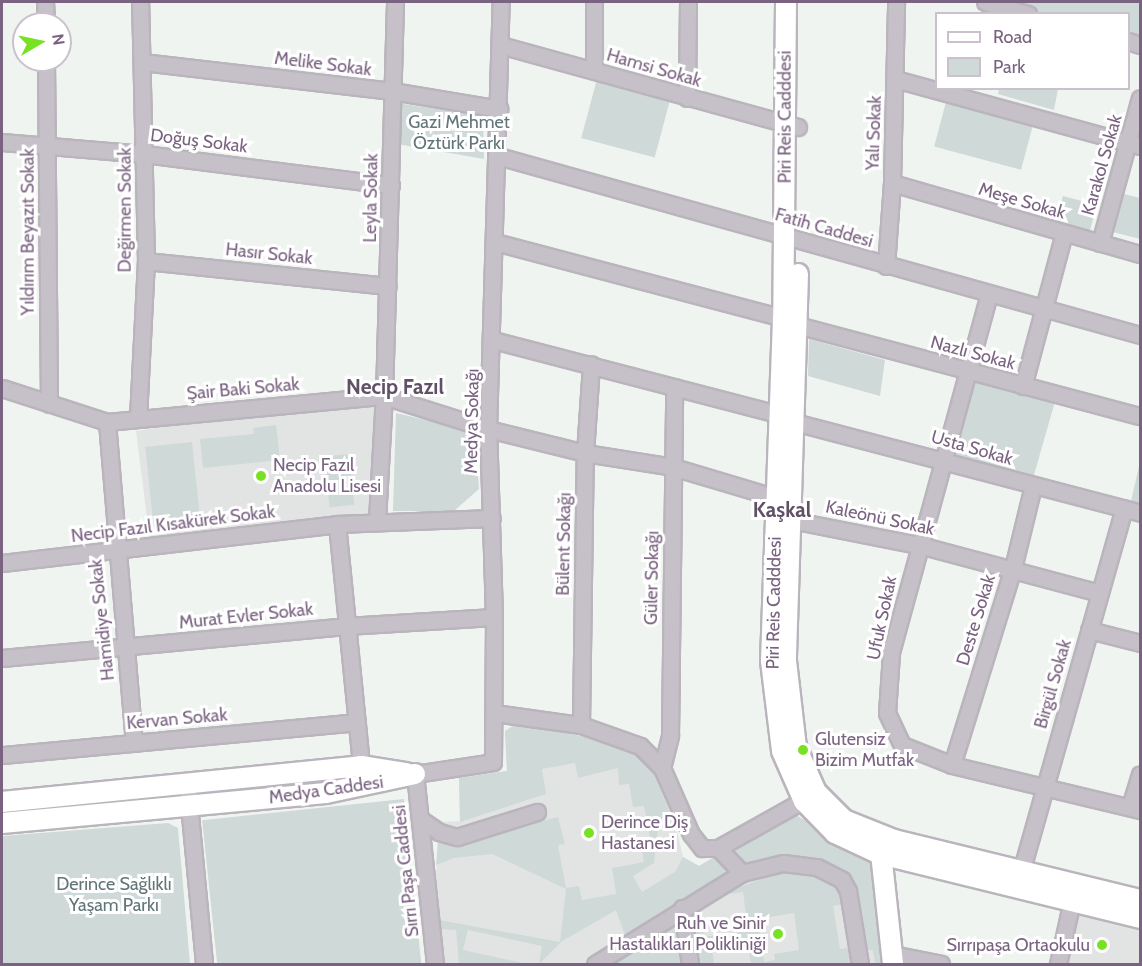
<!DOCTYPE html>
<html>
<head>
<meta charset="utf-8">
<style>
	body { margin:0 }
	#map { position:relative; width:1142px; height:966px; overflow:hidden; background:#f0f4f1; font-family:Cabin,sans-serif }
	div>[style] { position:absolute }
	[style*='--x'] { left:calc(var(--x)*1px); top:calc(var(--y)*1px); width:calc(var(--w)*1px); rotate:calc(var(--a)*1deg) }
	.built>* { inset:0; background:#e2e4e4 }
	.green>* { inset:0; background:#cfd9d8; transform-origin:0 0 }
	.roads { filter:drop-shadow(2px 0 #bab4bc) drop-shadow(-2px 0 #bab4bc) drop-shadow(0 2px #bab4bc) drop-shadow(0 -2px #bab4bc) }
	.minor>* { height:15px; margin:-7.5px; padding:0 7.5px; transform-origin:7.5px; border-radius:7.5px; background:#c6c1c8 }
	.major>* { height:20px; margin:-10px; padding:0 10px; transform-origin:10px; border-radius:10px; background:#fff }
	.dots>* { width:16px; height:16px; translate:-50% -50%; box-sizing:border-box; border:3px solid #fff; border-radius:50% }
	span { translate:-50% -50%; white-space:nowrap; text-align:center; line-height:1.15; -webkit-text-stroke:6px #fff; paint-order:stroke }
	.street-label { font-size:18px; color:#7a6381 }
	.park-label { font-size:18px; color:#627578 }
	.poi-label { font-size:18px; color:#7a6381 }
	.left { translate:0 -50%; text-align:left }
	.right { translate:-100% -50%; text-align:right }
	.quarter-label { font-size:21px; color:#615166; font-weight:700 }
	.frame { position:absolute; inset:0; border:3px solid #7a6381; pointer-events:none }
	.legend { position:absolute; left:935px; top:12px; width:195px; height:78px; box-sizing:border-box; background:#fff; border:2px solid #cac1cd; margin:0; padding:8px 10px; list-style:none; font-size:18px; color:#7a6381 }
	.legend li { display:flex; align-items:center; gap:12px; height:30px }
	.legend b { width:30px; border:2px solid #cac1cd }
	.north { position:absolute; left:12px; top:12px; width:60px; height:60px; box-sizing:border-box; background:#fff; border:2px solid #cac1cd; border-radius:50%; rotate:81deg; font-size:16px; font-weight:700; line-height:24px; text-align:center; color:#7a6381 }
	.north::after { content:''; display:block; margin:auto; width:21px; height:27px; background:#78e222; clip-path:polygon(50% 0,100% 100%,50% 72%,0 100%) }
</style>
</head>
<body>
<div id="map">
	<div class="built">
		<i style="clip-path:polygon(377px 395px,377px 520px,150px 542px,136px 431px)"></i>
		<i style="clip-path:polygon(505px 731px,651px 766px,673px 813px,683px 857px,699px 866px,780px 818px,796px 815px,887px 964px,443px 964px,436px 875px,440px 822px,460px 821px,459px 778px,507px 771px)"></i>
		<i style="clip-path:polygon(1073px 908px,1140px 927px,1140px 964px,1060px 964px)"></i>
	</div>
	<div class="green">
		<i style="clip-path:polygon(985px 2px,1140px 2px,1140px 45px,1129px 41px,1128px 14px,1028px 13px)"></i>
		<i style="left:597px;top:79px;width:76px;height:61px;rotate:15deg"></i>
		<i style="clip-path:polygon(999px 89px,999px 88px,1058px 89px,1054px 110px,998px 94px)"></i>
		<i style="left:946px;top:102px;width:90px;height:46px;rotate:15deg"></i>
		<i style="clip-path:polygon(397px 103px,483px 116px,484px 159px,397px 144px)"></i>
		<i style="clip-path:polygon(1120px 193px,1140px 198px,1140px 239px,1109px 231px)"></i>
		<i style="left:1063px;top:196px;width:35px;height:27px;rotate:15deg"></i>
		<i style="clip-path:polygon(809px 339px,885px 360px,880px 396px,808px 376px)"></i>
		<i style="left:969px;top:375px;width:90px;height:81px;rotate:16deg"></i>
		<i style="clip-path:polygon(396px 413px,468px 430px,475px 436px,479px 489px,454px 511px,393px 511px)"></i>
		<i style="clip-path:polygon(276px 425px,280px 460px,203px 468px,200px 439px,254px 434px,253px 428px)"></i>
		<i style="left:192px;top:442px;width:87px;height:47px;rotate:84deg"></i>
		<i style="left:349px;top:454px;width:51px;height:25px;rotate:84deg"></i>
		<i style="clip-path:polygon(1140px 462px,1140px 504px,1131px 501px)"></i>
		<i style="clip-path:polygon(519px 722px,625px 746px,651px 766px,676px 828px,658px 831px,654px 863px,633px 876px,642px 892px,675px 872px,683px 857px,699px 866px,780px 818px,796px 815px,866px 857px,877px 875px,887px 964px,875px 964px,873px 950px,858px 951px,837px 875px,763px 866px,628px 943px,616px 910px,561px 942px,539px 964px,542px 946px,468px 930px,463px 950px,527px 964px,459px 964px,456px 930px,440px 929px,439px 920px,560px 942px,566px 889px,492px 854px,454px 858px,436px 865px,438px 839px,452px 844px,558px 817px,565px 844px,558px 845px,566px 888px,579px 886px,582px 900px,616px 894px,612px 868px,644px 862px,641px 845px,651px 843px,644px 806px,633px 807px,629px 784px,619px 785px,618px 768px,578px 778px,575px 763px,542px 769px,546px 794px,460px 822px,459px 778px,507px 771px,505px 731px)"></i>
		<i style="clip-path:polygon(357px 771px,358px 784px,198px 799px,197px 788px)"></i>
		<i style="left:174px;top:790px;width:12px;height:173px;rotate:85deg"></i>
		<i style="left:404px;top:799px;width:166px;height:203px;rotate:84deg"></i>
		<i style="clip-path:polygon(168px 823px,178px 828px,190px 964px,2px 964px,2px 836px)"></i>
		<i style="clip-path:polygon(evenodd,784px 871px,819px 875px,837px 884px,844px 904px,833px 906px,840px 949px,852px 947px,854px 964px,751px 964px,748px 943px,712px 949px,714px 964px,695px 964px,688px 916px,700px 905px,704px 937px,748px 931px,743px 892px,715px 896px,784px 871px,794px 913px,799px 950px,774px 954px,775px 960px,764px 962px,758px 919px,794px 913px)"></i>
		<i style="clip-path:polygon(680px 922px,686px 964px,612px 964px)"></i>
	</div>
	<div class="roads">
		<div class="minor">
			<i style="--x:45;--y:2;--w:22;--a:87"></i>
			<i style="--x:985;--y:2;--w:45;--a:15.6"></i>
			<i style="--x:1128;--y:41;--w:13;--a:18"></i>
			<i style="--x:500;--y:45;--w:309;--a:15.4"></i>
			<i style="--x:46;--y:60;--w:344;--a:89.5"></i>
			<i style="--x:142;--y:62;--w:252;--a:6.6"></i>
			<i style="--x:392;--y:91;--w:109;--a:9.5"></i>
			<i style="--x:594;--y:70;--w:68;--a:-90"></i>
			<i style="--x:895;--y:79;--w:254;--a:15.3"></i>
			<i style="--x:687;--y:98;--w:96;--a:-89.4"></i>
			<i style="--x:2;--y:142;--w:143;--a:4.8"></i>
			<i style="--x:144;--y:154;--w:249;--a:7.2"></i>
			<i style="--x:498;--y:156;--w:666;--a:15.58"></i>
			<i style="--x:892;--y:183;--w:258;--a:16"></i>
			<i style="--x:495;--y:242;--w:298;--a:14.8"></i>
			<i style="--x:1100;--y:243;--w:150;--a:-74.6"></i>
			<i style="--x:146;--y:261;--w:243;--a:5.9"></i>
			<i style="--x:886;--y:266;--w:83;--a:-85.9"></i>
			<i style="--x:892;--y:183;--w:181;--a:-88.7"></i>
			<i style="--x:989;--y:294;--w:372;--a:105.3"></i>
			<i style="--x:891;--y:653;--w:60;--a:93.8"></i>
			<i style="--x:887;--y:713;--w:35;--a:65"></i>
			<i style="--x:902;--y:745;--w:54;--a:21.8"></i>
			<i style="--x:952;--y:765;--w:193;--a:13.5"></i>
			<i style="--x:797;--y:325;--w:355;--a:14.9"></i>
			<i style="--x:493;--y:340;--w:297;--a:14.6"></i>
			<i style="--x:1023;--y:386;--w:158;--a:-75"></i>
			<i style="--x:2;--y:388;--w:110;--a:17.9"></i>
			<i style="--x:107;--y:422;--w:278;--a:-5.4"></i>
			<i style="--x:384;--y:396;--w:109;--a:17.6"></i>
			<i style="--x:488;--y:429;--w:100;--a:13.9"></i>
			<i style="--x:585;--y:453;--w:89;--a:9"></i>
			<i style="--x:673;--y:467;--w:109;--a:16.6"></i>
			<i style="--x:777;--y:498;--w:26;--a:58"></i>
			<i style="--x:791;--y:520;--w:130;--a:11.1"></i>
			<i style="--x:919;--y:545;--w:187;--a:14.9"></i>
			<i style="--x:138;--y:418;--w:157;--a:-87.1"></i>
			<i style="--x:146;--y:261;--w:259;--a:-91.3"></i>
			<i style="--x:107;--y:422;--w:322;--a:85.2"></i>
			<i style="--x:794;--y:422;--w:358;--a:14.7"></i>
			<i style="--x:377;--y:520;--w:124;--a:-86.8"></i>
			<i style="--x:384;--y:396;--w:394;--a:-88.4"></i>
			<i style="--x:337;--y:524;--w:253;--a:84.3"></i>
			<i style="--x:2;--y:563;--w:337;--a:-6.6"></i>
			<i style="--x:337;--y:524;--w:155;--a:-2.2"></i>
			<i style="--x:1089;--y:630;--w:53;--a:14.3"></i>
			<i style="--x:2;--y:658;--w:345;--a:-5.3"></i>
			<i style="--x:346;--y:626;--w:148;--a:-3.5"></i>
			<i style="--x:494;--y:713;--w:88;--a:7.9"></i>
			<i style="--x:581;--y:725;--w:63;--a:19.6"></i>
			<i style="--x:640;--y:746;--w:31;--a:45"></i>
			<i style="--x:662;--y:768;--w:72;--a:66.3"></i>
			<i style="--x:691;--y:834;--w:18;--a:52"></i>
			<i style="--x:702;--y:848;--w:16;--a:0"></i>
			<i style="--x:718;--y:848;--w:107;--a:-29.2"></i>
			<i style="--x:581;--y:725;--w:272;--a:-89.2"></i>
			<i style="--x:585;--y:453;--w:89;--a:-86.1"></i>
			<i style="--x:2;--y:755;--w:356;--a:-5.3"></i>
			<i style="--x:952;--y:765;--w:206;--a:-72.8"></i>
			<i style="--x:1013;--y:568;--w:84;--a:-76.3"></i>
			<i style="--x:662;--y:768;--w:34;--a:-76"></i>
			<i style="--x:670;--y:735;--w:348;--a:-89.3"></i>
			<i style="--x:187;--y:783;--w:182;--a:84.6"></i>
			<i style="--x:1130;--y:807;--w:34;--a:-73"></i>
			<i style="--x:420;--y:819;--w:23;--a:34"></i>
			<i style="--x:439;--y:832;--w:19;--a:16"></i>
			<i style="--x:457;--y:837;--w:84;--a:-17.4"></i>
			<i style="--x:718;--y:848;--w:35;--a:46"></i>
			<i style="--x:1021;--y:872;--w:378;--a:-74.2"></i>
			<i style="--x:682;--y:908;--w:57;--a:81.9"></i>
			<i style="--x:892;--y:954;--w:50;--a:11.5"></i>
			<i style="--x:435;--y:964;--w:191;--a:-96"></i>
			<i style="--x:415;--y:774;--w:79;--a:-8.7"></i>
			<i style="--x:493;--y:762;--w:145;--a:-89.6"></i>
			<i style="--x:494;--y:617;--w:188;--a:-91.8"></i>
			<i style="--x:488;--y:429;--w:427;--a:-88.3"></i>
			<i style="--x:595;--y:964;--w:173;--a:-31.8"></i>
			<i style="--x:742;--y:873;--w:42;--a:-13.7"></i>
			<i style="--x:783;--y:863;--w:34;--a:7"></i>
			<i style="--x:817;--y:867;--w:28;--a:27"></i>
			<i style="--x:842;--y:880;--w:13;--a:61"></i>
			<i style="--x:848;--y:891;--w:74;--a:80.7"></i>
			<i style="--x:1058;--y:964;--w:75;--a:-77.6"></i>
		</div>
		<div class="major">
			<i style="--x:786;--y:2;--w:316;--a:90.5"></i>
			<i style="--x:783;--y:318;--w:343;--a:92"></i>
			<i style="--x:771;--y:661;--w:91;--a:83"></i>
			<i style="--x:782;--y:751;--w:55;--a:66.3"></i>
			<i style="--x:804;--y:801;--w:45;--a:45.9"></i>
			<i style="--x:835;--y:833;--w:50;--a:25"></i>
			<i style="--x:880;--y:854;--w:268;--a:13.8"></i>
			<i style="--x:798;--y:274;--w:387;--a:91.8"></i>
			<i style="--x:786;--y:661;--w:87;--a:83.4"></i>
			<i style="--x:796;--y:747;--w:49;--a:66"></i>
			<i style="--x:816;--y:792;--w:40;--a:45"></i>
			<i style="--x:844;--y:820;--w:54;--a:21.8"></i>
			<i style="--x:894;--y:840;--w:253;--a:13.7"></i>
			<i style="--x:2;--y:802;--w:361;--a:-5.7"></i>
			<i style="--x:361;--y:766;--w:46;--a:8.8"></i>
			<i style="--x:2;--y:823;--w:325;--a:-5.3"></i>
			<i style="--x:326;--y:793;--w:91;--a:-12.1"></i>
			<i style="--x:880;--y:844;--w:121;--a:83.8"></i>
		</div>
	</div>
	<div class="dots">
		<i style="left:261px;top:476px;background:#78e222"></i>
		<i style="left:803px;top:750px;background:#78e222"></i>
		<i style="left:589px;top:833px;background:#78e222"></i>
		<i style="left:778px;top:934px;background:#78e222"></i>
		<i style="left:1102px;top:945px;background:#78e222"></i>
	</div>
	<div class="street-label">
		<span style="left:323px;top:64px;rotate:7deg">Melike Sokak</span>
		<span style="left:654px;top:68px;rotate:16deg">Hamsi Sokak</span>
		<span style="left:785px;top:117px;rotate:-90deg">Piri Reis Cadddesi</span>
		<span style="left:874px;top:133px;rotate:-88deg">Yalı Sokak</span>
		<span style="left:199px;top:141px;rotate:7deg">Doğuş Sokak</span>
		<span style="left:1102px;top:165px;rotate:-74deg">Karakol Sokak</span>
		<span style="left:371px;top:198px;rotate:-89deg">Leyla Sokak</span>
		<span style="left:1022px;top:201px;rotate:16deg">Meşe Sokak</span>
		<span style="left:125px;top:210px;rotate:-90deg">Değirmen Sokak</span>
		<span style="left:824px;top:228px;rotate:16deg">Fatih Caddesi</span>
		<span style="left:28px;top:232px;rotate:-90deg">Yıldırım Beyazıt Sokak</span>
		<span style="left:269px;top:254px;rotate:6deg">Hasır Sokak</span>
		<span style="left:973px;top:353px;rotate:15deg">Nazlı Sokak</span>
		<span style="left:243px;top:389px;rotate:-5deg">Şair Baki Sokak</span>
		<span style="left:472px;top:421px;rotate:-89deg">Medya Sokağı</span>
		<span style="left:972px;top:448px;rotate:16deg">Usta Sokak</span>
		<span style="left:880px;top:518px;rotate:12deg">Kaleönü Sokak</span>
		<span style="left:173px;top:524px;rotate:-7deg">Necip Fazıl Kısakürek Sokak</span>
		<span style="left:564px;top:544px;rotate:-89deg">Bülent Sokağı</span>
		<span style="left:652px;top:578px;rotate:-89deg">Güler Sokağı</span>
		<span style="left:774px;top:603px;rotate:-89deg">Piri Reis Cadddesi</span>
		<span style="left:246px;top:616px;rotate:-6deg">Murat Evler Sokak</span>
		<span style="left:882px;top:618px;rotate:-78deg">Ufuk Sokak</span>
		<span style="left:102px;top:620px;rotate:-96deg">Hamidiye Sokak</span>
		<span style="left:976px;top:620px;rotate:-73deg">Deste Sokak</span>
		<span style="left:1053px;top:684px;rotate:-74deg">Birgül Sokak</span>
		<span style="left:177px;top:719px;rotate:-5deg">Kervan Sokak</span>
		<span style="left:326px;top:790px;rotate:-8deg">Medya Caddesi</span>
		<span style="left:406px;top:871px;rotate:-96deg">Sırrı Paşa Caddesi</span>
	</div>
	<div class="park-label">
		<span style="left:459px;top:133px">Gazi Mehmet<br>Öztürk Parkı</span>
		<span style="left:114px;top:895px">Derince Sağlıklı<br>Yaşam Parkı</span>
	</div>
	<div class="poi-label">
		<span class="left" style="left:273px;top:476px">Necip Fazıl<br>Anadolu Lisesi</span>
		<span class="left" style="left:815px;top:750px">Glutensiz<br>Bizim Mutfak</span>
		<span class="left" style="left:601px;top:833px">Derince Diş<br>Hastanesi</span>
		<span class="right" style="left:766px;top:934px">Ruh ve Sinir<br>Hastalıkları Polikliniği</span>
		<span class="right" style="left:1090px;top:945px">Sırrıpaşa Ortaokulu</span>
	</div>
	<div class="quarter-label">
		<span style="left:395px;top:387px">Necip Fazıl</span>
		<span style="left:782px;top:510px">Kaşkal</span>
	</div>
	<div class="frame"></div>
	<ul class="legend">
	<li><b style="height:8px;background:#fff"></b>Road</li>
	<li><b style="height:16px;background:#cfd9d8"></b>Park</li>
	</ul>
	<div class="north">N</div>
</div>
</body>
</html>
